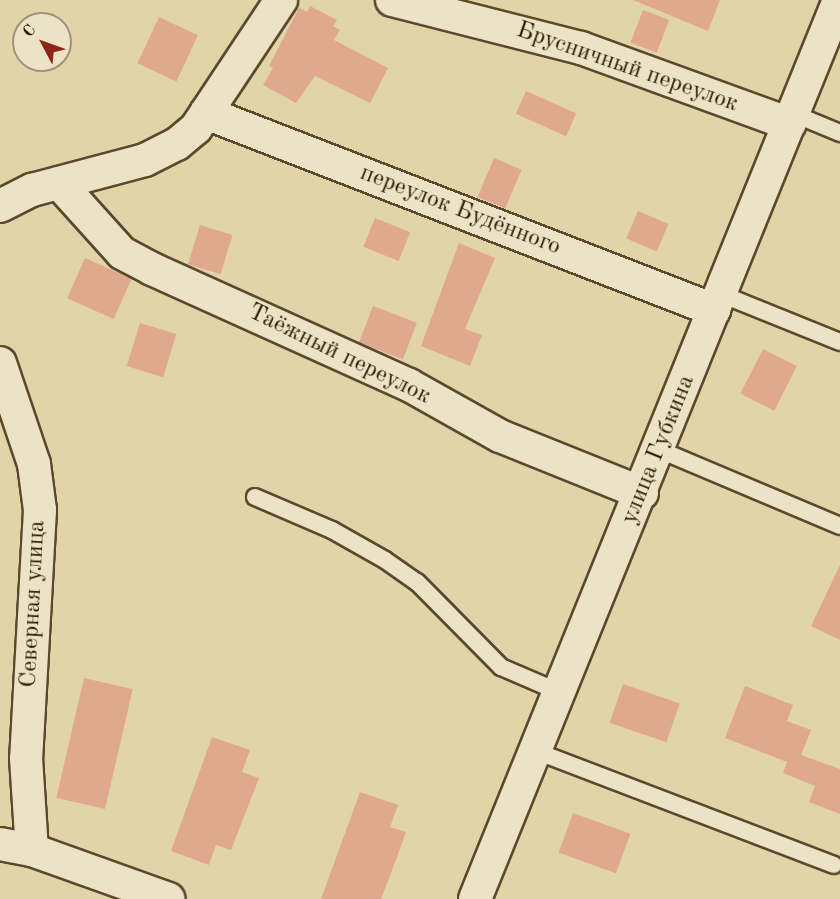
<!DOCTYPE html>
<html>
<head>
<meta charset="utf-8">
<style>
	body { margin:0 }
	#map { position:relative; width:840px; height:899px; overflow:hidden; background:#e1d4a7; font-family:"Old Standard TT",serif }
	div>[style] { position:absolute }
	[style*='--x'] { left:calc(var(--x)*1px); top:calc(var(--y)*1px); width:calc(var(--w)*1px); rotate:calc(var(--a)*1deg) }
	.building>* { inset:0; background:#e0a88e; transform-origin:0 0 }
	.roads { filter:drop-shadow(2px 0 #5b482d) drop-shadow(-2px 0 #5b482d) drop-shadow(0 2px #5b482d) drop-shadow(0 -2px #5b482d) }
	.lane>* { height:16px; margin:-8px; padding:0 8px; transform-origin:8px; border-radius:8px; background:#ece3c6 }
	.street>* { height:32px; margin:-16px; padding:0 16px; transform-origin:16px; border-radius:16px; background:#ece3c6 }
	span { translate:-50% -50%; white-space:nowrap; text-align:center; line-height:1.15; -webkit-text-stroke:4.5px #ece3c6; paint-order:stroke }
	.street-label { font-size:24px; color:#2e1904 }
	.north { position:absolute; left:12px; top:12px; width:60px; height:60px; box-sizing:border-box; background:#ece3c6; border:2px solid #a09278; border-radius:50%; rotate:311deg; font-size:16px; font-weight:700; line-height:24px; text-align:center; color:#2e1904 }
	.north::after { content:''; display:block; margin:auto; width:21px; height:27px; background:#8f2418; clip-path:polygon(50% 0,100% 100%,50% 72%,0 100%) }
</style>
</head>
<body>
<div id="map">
	<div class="building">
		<i style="clip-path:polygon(633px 0,720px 0,708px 31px)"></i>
		<i style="clip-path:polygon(310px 6px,337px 20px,333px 26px,340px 30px,334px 40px,388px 68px,370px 103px,315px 76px,296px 103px,263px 85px,273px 68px,269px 66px,299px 8px,307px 12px)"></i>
		<i style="left:643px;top:10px;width:28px;height:35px;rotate:21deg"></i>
		<i style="left:159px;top:17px;width:43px;height:51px;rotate:25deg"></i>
		<i style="left:526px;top:91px;width:55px;height:25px;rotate:24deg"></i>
		<i style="left:494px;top:158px;width:30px;height:42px;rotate:23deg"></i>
		<i style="left:638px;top:211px;width:33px;height:30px;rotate:23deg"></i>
		<i style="left:375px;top:218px;width:38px;height:31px;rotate:22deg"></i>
		<i style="left:200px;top:225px;width:34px;height:41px;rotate:17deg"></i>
		<i style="clip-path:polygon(459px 243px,495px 258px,465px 329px,482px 335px,470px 366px,421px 346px)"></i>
		<i style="left:85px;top:258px;width:51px;height:44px;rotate:24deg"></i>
		<i style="left:373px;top:306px;width:47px;height:39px;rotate:21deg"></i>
		<i style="left:140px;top:323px;width:38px;height:45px;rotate:17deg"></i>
		<i style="left:763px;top:349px;width:38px;height:50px;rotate:27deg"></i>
		<i style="clip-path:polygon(840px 565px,840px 640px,811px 626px)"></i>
		<i style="left:84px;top:678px;width:50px;height:123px;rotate:13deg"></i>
		<i style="left:623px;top:684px;width:60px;height:41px;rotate:19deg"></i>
		<i style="clip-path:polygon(745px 686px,793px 705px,787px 721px,811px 730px,801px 755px,840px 769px,840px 814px,809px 802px,815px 786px,783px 773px,787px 762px,725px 738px)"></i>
		<i style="clip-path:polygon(212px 737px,250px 750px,242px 772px,259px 778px,231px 850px,216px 845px,209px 865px,171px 851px)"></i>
		<i style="clip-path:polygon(360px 792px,398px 805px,390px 827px,406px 832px,397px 857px,381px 899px,321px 899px)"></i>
		<i style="left:573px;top:813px;width:61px;height:42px;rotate:20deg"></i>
	</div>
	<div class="roads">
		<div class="lane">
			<i style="--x:794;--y:114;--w:50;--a:22.4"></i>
			<i style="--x:721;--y:294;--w:128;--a:22"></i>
			<i style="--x:660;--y:450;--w:195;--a:22.9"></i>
			<i style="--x:255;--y:497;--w:84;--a:23.2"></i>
			<i style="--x:332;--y:530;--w:61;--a:29.5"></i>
			<i style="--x:385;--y:560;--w:39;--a:35"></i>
			<i style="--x:417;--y:582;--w:120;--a:45.3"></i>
			<i style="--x:501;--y:667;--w:61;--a:23.2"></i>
			<i style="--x:533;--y:750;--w:322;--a:20.9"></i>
		</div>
		<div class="street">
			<i style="--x:392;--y:0;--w:195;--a:14.3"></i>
			<i style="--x:581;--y:48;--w:222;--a:20"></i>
			<i style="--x:206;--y:113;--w:545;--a:21.2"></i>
			<i style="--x:59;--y:183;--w:94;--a:48"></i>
			<i style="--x:122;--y:253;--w:34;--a:28"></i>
			<i style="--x:152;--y:269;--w:282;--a:24.3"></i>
			<i style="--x:409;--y:385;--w:104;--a:29.3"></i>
			<i style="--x:500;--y:436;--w:153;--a:21.9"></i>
			<i style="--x:0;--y:206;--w:36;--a:-27"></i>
			<i style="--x:32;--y:190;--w:117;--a:-14.9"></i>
			<i style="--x:145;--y:160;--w:36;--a:-27"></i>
			<i style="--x:177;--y:144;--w:25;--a:-40"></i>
			<i style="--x:196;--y:128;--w:154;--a:-56.4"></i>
			<i style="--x:0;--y:363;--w:107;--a:71.4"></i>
			<i style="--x:34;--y:464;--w:46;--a:82.6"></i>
			<i style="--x:40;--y:510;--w:248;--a:93.2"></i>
			<i style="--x:26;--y:758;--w:92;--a:86.3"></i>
			<i style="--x:0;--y:844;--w:33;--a:11"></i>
			<i style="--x:32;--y:850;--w:145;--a:19.7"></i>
			<i style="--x:475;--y:899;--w:970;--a:-67.96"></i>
		</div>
	</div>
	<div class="street-label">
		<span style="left:627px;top:68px;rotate:19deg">Брусничный переулок</span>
		<span style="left:460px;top:211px;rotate:21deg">переулок Будённого</span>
		<span style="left:339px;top:355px;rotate:26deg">Таёжный переулок</span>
		<span style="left:659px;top:450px;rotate:-68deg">улица Губкина</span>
		<span style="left:34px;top:604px;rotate:-87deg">Северная улица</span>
	</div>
	<div class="north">С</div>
</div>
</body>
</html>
